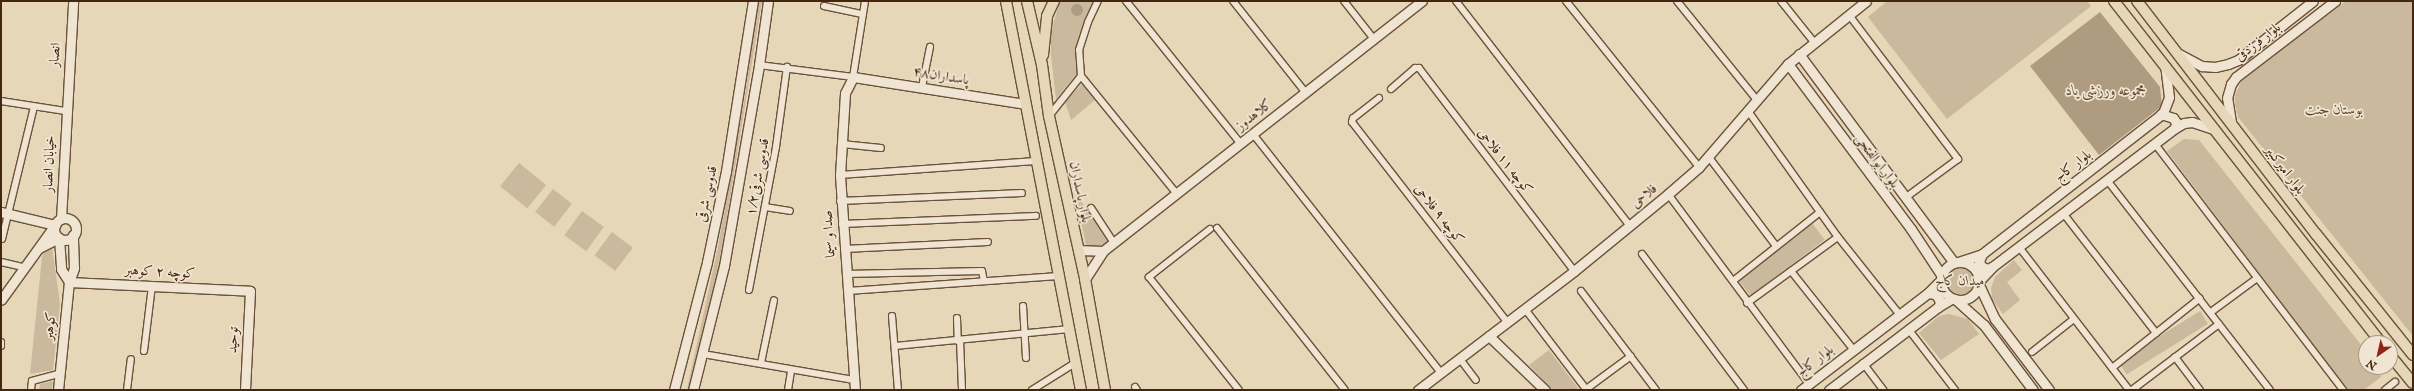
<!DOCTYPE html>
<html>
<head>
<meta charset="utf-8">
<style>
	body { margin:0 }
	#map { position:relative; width:2414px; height:391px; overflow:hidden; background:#e6d7b9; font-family:"IM FELL English",Amiri,serif }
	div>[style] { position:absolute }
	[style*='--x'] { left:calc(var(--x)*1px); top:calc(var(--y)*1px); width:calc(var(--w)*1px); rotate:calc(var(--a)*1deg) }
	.green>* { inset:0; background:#cab99c; transform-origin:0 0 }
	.round { border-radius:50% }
	.water>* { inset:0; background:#af9b7f }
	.roads { filter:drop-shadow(1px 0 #6c523a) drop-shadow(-1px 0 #6c523a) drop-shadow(0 1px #6c523a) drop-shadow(0 -1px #6c523a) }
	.street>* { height:6px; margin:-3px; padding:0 3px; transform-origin:3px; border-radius:3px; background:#efe5d2 }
	.secondary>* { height:9px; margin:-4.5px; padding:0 4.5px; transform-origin:4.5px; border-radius:4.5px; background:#efe5d2 }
	.secondary>.ring { margin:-4.5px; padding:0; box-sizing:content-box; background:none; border:9px solid #efe5d2; border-radius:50% }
	.primary>* { height:10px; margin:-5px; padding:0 5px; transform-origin:5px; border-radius:5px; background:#e6d7b9 }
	span { translate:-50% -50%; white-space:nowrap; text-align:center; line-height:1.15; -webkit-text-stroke:3.5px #efe5d2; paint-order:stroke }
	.street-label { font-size:14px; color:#43260f }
	.park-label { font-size:14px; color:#5e432b; font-style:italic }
	.water-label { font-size:15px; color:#634931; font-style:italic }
	.frame { position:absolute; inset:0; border:2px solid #43260f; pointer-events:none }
	.north { position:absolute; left:2358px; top:335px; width:40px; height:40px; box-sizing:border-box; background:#efe5d2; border:1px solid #aa9984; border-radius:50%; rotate:214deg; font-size:11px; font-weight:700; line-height:16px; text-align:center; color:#43260f }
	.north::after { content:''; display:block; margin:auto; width:14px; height:18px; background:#8f2418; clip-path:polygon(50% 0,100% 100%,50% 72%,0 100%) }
</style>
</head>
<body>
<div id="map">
	<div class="green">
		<i style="clip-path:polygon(758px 1px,762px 1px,726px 223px,716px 281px,693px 381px,687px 389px,717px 252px,746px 90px)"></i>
		<i style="clip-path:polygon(1060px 1px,1097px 1px,1091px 8px,1075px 51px,1078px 72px,1056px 99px,1051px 55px,1051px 32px)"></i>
		<i style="clip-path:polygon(1887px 1px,2087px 1px,2091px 6px,1947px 119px,1868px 17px)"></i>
		<i style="clip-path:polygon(2346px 1px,2413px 1px,2413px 336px,2238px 117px,2235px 104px,2235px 95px,2242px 80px)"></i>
		<i style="clip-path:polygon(1082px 84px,1096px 99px,1071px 120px,1065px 102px)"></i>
		<i style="clip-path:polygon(2184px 139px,2199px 140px,2366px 351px,2366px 367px,2379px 367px,2380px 369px,2381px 377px,2364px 390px,2347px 390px,2167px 151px)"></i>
		<i style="left:519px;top:163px;width:35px;height:30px;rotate:39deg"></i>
		<i style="left:553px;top:189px;width:24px;height:29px;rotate:38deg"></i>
		<i style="clip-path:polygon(1075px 192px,1109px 242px,1099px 248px,1086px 245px)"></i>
		<i style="left:582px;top:211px;width:27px;height:30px;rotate:36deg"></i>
		<i style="left:1812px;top:223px;width:21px;height:93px;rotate:53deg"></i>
		<i style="left:612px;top:232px;width:26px;height:29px;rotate:37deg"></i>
		<i style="clip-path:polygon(47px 245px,52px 247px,60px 304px,53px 370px,30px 374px,42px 257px)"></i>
		<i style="clip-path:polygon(2014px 260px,2022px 270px,2007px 282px,2020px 300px,2003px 314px,1992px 299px,1991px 288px,1995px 277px)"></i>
		<i class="round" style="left:1945px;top:266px;width:30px;height:30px"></i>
		<i style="left:2200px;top:311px;width:15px;height:96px;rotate:58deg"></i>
		<i style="clip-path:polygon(1949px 314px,1968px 319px,1979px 334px,1941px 360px,1919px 333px,1939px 316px)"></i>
		<i style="clip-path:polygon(1549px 350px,1578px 388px,1575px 390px,1553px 390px,1529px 365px)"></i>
		<i style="clip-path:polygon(53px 381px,52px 390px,39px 390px,40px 384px)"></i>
	</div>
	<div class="water">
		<i class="round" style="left:1071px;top:4px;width:12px;height:12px"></i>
		<i style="clip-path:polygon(2100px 12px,2160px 87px,2162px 106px,2099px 155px,2030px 66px)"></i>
	</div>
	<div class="roads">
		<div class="street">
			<i style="--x:1126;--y:1;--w:182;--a:51.2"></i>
			<i style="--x:1233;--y:1;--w:116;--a:51.6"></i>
			<i style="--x:1344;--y:1;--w:47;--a:51.9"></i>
			<i style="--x:1456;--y:1;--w:284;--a:52.3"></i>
			<i style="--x:1566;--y:1;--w:213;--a:51.3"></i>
			<i style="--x:1677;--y:1;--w:127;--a:51.1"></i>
			<i style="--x:1781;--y:1;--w:53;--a:51.2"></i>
			<i style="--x:824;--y:6;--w:39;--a:12"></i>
			<i style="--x:1849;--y:15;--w:181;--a:52.9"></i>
			<i style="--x:1958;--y:159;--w:66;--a:143.7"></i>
			<i style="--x:759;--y:65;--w:95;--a:7.3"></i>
			<i style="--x:853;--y:77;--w:77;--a:-81"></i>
			<i style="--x:1081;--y:76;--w:151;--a:50.9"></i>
			<i style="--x:1081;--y:76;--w:26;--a:-94"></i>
			<i style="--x:1079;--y:50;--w:29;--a:-72"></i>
			<i style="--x:1088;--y:22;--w:23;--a:-65"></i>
			<i style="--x:922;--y:87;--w:41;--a:-78.7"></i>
			<i style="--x:1391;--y:89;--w:32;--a:-41"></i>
			<i style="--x:1415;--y:68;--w:4;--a:0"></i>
			<i style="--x:1419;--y:68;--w:255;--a:52.6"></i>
			<i style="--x:1379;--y:98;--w:33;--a:142"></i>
			<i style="--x:1353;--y:118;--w:4;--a:104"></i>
			<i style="--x:1352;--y:122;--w:253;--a:52.2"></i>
			<i style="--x:1;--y:101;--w:65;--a:8.9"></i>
			<i style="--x:1748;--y:111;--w:155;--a:54.5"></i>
			<i style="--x:1838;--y:237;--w:100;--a:51.5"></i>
			<i style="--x:1049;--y:116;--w:51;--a:-51.3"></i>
			<i style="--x:1253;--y:134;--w:304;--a:51.8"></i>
			<i style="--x:842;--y:144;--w:39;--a:6"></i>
			<i style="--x:2155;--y:144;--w:310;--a:52.6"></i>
			<i style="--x:1708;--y:156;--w:113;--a:52.9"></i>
			<i style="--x:840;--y:175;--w:196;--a:-4.1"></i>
			<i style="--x:2107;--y:180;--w:266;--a:52.2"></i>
			<i style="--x:1668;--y:194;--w:237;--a:53.4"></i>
			<i style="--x:840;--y:201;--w:182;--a:-2.5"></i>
			<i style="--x:765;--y:207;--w:25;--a:9"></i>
			<i style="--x:1091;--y:208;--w:42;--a:56.7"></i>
			<i style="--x:2063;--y:213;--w:152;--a:52.2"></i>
			<i style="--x:842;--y:224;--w:194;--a:-2.4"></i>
			<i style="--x:1217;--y:228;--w:206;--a:51.7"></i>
			<i style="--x:1210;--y:229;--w:78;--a:141.8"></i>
			<i style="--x:1149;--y:277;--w:144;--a:51.5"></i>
			<i style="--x:2;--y:239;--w:136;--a:-76.4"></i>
			<i style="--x:2019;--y:247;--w:180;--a:52.4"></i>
			<i style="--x:844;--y:249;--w:144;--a:-2.8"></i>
			<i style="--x:1642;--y:254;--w:170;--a:53.1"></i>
			<i style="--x:1;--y:262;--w:23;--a:13"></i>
			<i style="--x:1791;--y:271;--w:100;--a:51.5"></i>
			<i style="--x:846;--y:274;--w:136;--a:-1.3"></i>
			<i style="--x:982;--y:271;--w:10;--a:79"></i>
			<i style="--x:1733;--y:281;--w:111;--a:-38.4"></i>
			<i style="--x:749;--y:290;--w:146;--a:-79.3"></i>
			<i style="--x:776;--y:147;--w:81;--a:-82.2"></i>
			<i style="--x:848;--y:291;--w:211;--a:-4.1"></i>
			<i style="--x:1581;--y:291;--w:124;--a:52.9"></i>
			<i style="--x:1747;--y:303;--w:112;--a:-36"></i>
			<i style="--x:1023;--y:306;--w:52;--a:86.7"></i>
			<i style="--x:1525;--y:309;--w:101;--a:52.7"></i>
			<i style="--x:2211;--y:312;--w:56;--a:-36.3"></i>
			<i style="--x:892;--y:316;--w:74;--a:85.4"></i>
			<i style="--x:957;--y:318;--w:23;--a:88"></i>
			<i style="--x:1909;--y:330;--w:76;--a:52.5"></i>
			<i style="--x:960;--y:340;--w:50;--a:87.7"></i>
			<i style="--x:1;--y:342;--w:4;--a:90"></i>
			<i style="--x:895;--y:346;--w:175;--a:-5.6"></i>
			<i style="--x:144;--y:351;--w:65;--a:-83"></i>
			<i style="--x:2032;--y:352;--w:53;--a:-38.2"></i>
			<i style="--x:703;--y:354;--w:153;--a:9.8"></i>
			<i style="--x:2175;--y:357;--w:41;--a:52.9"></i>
			<i style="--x:1460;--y:359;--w:26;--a:53"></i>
			<i style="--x:761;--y:363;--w:64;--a:-78.3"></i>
			<i style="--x:1863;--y:363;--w:34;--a:53"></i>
			<i style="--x:2112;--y:368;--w:112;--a:-38.5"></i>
			<i style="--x:1135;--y:387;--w:4;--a:56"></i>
			<i style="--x:31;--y:390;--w:9;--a:-84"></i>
			<i style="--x:32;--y:381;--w:28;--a:-15"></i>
			<i style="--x:127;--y:390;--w:31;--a:-83"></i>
			<i style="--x:788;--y:390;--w:20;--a:-81"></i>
			<i style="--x:1032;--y:390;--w:51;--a:-32.1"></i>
			<i style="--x:1585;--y:390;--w:57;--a:-36.5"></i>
			<i style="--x:2132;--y:390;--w:109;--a:-37.2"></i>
			<i style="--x:2385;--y:390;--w:13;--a:-39"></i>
		</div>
		<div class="secondary">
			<i style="--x:1799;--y:54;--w:260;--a:53.4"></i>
			<i style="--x:2179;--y:54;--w:26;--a:28"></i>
			<i style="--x:2202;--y:66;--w:13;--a:4"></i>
			<i style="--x:2215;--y:67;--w:13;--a:-13"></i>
			<i style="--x:2228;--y:64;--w:11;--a:-22"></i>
			<i style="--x:2238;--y:60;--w:95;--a:-38.2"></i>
			<i style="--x:1788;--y:64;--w:206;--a:53.3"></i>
			<i style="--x:1911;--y:229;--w:56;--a:56.6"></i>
			<i style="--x:2161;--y:114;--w:13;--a:18"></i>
			<i style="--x:2173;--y:118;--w:5;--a:53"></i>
			<i style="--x:2176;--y:122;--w:6;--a:99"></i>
			<i style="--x:2231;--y:122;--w:24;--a:-99"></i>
			<i style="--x:2227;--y:98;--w:15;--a:-74"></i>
			<i style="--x:2231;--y:84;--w:9;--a:-54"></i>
			<i style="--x:2236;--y:77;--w:125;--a:-37.5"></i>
			<i style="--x:1;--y:212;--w:56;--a:13.5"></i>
			<i style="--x:55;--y:225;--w:92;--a:125.8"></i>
			<i class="ring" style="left:54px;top:218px;width:13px;height:13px"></i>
			<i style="--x:61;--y:219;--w:218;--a:-86.8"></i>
			<i style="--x:39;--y:248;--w:22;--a:-27"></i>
			<i style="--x:59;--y:238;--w:31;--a:86"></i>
			<i style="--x:61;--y:269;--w:15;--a:58"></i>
			<i style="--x:1078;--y:250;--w:25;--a:2"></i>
			<i style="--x:1982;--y:254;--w:8;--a:113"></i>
			<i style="--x:1979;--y:261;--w:5;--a:68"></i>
			<i style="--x:1981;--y:266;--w:7;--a:27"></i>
			<i style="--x:1987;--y:269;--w:5;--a:-22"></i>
			<i class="ring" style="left:1941px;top:262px;width:29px;height:29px"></i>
			<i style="--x:1958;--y:262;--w:25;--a:-18"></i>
			<i style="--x:1982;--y:254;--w:229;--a:-37.9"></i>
			<i style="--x:2163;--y:113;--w:17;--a:-69"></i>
			<i style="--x:2169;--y:97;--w:31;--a:-97"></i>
			<i style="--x:1085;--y:279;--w:33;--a:-57"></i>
			<i style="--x:1103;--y:251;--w:405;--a:-38.1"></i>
			<i style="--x:1980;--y:280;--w:18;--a:-47"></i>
			<i style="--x:1992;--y:267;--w:230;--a:-37.2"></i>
			<i style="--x:2175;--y:128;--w:10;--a:-29"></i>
			<i style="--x:2184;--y:123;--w:8;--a:-7"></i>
			<i style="--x:2192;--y:122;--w:23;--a:18"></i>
			<i style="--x:69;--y:282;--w:181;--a:2.8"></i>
			<i style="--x:250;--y:291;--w:99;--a:92.9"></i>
			<i style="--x:1979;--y:285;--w:38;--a:65"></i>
			<i style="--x:1995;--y:319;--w:89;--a:52.7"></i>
			<i style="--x:1928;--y:293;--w:7;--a:8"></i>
			<i style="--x:1935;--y:294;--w:6;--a:51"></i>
			<i style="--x:1939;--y:299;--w:5;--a:79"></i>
			<i style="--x:1940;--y:304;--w:4;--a:124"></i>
			<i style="--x:1955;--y:299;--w:39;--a:42"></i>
			<i style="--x:1984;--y:325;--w:81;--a:53"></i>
			<i style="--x:1489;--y:336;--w:78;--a:44"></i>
			<i style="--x:58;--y:390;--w:109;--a:-84.2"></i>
			<i style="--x:69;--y:282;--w:15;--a:-70"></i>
			<i style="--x:74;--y:268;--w:33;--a:-92"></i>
			<i style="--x:674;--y:390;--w:132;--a:-75.5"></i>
			<i style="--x:707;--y:262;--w:93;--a:-78.2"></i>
			<i style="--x:726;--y:171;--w:172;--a:-81"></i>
			<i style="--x:693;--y:390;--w:128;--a:-76"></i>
			<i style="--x:724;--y:266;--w:204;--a:-80.1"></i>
			<i style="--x:759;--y:65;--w:65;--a:-82"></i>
			<i style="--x:855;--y:390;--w:216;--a:-94"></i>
			<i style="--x:840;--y:175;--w:82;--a:-86.5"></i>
			<i style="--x:845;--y:93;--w:18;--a:-63"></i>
			<i style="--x:853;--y:77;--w:174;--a:8.9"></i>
			<i style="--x:1418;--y:390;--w:196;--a:-37.3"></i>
			<i style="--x:1574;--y:271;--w:122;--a:-39.3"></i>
			<i style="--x:1668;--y:194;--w:41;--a:-41.1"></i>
			<i style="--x:1699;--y:167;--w:136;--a:-49.2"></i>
			<i style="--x:1788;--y:64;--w:100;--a:-38.9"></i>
			<i style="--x:1801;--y:390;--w:160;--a:-37.4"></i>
			<i style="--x:1928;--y:293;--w:18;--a:-45"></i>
			<i style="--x:1829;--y:390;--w:137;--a:-37.3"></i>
			<i style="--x:1938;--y:307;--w:17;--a:-31"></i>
		</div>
		<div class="primary">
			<i style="--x:1006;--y:1;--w:396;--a:79.1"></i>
			<i style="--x:1027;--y:1;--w:66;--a:76.8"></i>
			<i style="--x:1042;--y:65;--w:51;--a:82.2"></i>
			<i style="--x:1049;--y:116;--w:167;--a:77.5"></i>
			<i style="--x:1085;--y:279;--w:113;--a:79.8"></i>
			<i style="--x:2114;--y:1;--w:434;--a:52"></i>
			<i style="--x:2137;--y:1;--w:294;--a:52.5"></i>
			<i style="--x:2316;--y:234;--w:155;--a:51.3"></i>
			<i style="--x:1043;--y:55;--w:39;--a:-84"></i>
			<i style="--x:1047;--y:16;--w:17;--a:-65"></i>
			<i style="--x:2390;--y:355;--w:36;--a:51"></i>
		</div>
	</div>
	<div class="street-label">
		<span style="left:2258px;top:42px;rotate:-38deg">بلوار فرزدقی</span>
		<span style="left:55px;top:55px;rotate:-86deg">انصار</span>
		<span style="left:941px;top:76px;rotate:9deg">پاسداران۴۸</span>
		<span style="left:1254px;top:115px;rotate:-38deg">کلاهدوز</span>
		<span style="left:1505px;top:161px;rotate:52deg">کوچه ۱۱ فلاحی</span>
		<span style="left:1877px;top:161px;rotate:53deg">بلوار ابوالفتحی</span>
		<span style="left:49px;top:164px;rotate:-88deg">خیابان انصار</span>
		<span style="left:2073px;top:166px;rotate:-38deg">بلوار کاج</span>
		<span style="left:2285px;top:170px;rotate:53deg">بلوار امیرکبیر</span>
		<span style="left:758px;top:177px;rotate:-80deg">قدوسی شرقی۱/۲</span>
		<span style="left:1080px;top:192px;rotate:78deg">بلوار پاسداران</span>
		<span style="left:707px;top:194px;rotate:-78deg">قدوسی شرقی</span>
		<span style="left:1644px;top:196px;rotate:-39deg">فلاحی</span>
		<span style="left:1439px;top:214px;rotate:52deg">کوچه ۹ فلاحی</span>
		<span style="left:829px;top:234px;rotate:-94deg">صدا و سیما</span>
		<span style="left:160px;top:272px;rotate:3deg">کوچه ۲ کوهبر</span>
		<span style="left:50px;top:326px;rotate:-84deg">کوهبر</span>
		<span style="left:233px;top:340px;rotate:-87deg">توحید</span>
		<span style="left:1815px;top:361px;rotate:-38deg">بلوار کاج</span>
	</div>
	<div class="park-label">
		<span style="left:2334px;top:110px">بوستان جنت</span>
		<span style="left:1960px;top:281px">میدان کاج</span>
	</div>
	<div class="water-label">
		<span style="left:2106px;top:91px">مجموعه ورزشی یاد</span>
	</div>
	<div class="frame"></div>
	<div class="north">N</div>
</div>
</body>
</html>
